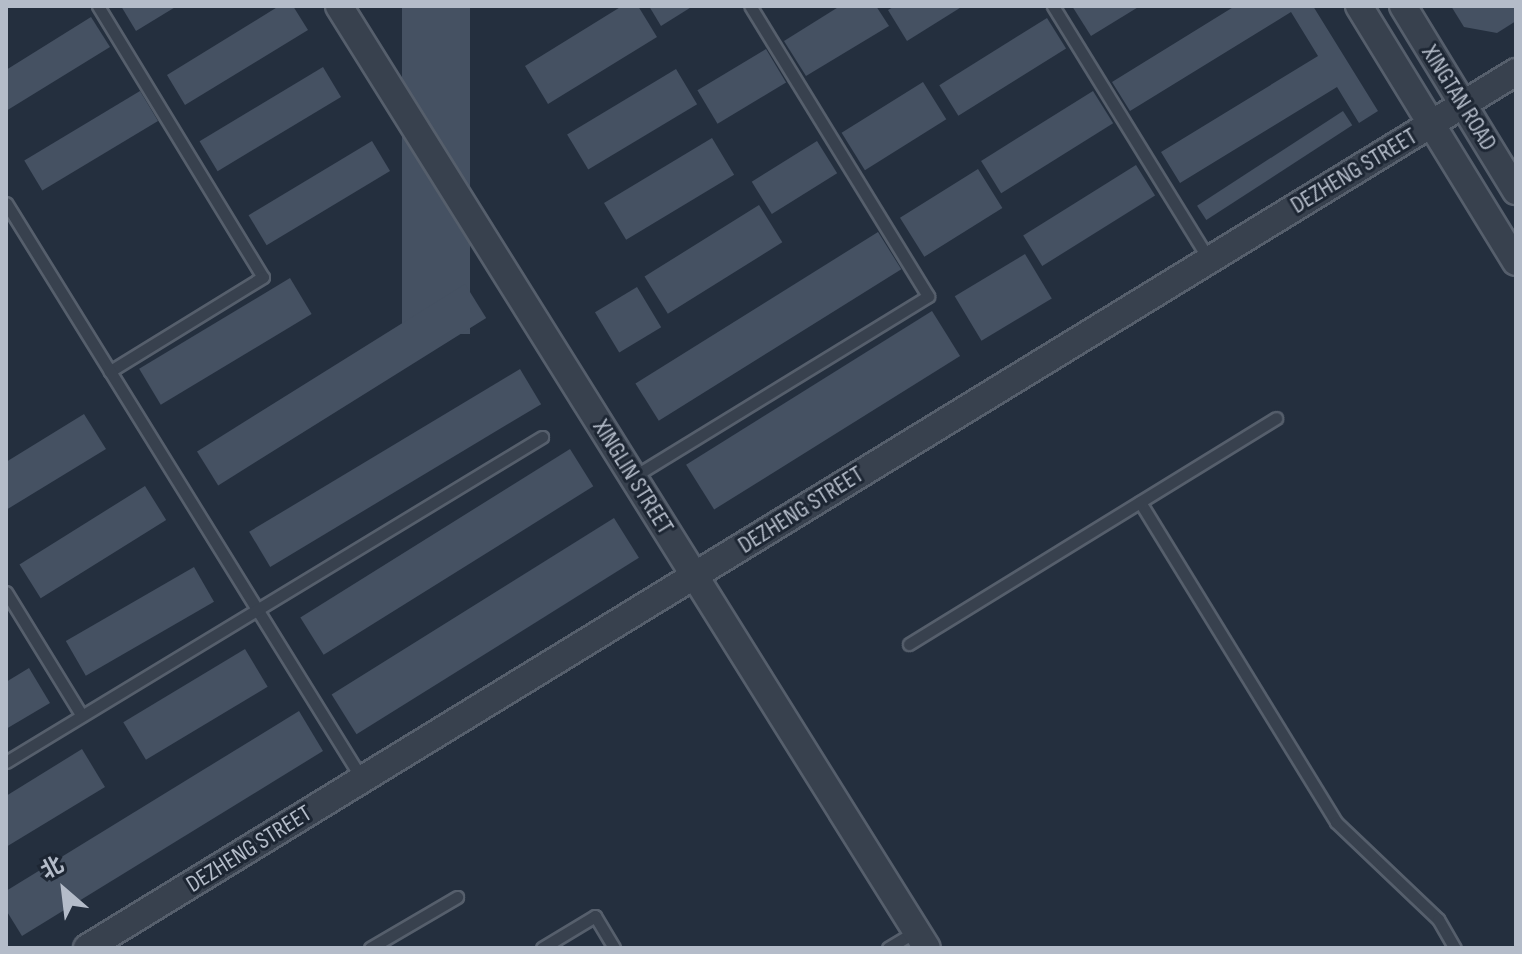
<!DOCTYPE html>
<html>
<head>
<meta charset="utf-8">
<style>
	body { margin:0 }
	#map { position:relative; width:1522px; height:954px; overflow:hidden; background:#242f3e; font-family:"Sofia Sans Condensed","Noto Sans SC",sans-serif }
	div>[style] { position:absolute }
	[style*='--x'] { left:calc(var(--x)*1px); top:calc(var(--y)*1px); width:calc(var(--w)*1px); rotate:calc(var(--a)*1deg) }
	.building>* { inset:0; background:#455162; transform-origin:0 0 }
	.roads { filter:drop-shadow(2px 0 #565f6c) drop-shadow(-2px 0 #565f6c) drop-shadow(0 2px #565f6c) drop-shadow(0 -2px #565f6c) }
	.service>* { height:11px; margin:-5.5px; padding:0 5.5px; transform-origin:5.5px; border-radius:5.5px; background:#38414e }
	.tertiary>* { height:26px; margin:-13px; padding:0 13px; transform-origin:13px; border-radius:13px; background:#38414e }
	span { translate:-50% -50%; white-space:nowrap; text-align:center; line-height:1.15; -webkit-text-stroke:6px #1d2633; paint-order:stroke }
	.street-label { font-size:24px; color:#b4bcc9 }
	.frame { position:absolute; inset:0; border:8px solid #b4bcc9; pointer-events:none }
	.north { position:absolute; left:24px; top:850px; width:80px; height:80px; -webkit-text-stroke:6px #1d2633; paint-order:stroke; rotate:332deg; font-size:22px; font-weight:700; line-height:32px; text-align:center; color:#b4bcc9 }
	.north::after { content:''; display:block; margin:auto; width:28px; height:36px; background:#b4bcc9; clip-path:polygon(50% 0,100% 100%,50% 72%,0 100%) }
</style>
</head>
<body>
<div id="map">
	<div class="building">
		<i style="clip-path:polygon(121px 6px,177px 6px,136px 31px)"></i>
		<i style="clip-path:polygon(279px 6px,293px 6px,308px 30px,185px 105px,167px 75px)"></i>
		<i style="left:402px;top:6px;width:68px;height:328px"></i>
		<i style="clip-path:polygon(622px 6px,638px 6px,657px 37px,548px 104px,525px 66px)"></i>
		<i style="clip-path:polygon(649px 6px,693px 6px,661px 26px)"></i>
		<i style="clip-path:polygon(840px 6px,876px 6px,889px 26px,806px 76px,784px 41px)"></i>
		<i style="clip-path:polygon(895px 6px,963px 6px,907px 41px,888px 10px)"></i>
		<i style="clip-path:polygon(1072px 6px,1140px 6px,1091px 36px)"></i>
		<i style="clip-path:polygon(1235px 6px,1313px 6px,1378px 111px,1359px 123px,1337px 87px,1180px 183px,1161px 152px,1318px 56px,1291px 12px,1130px 111px,1112px 82px)"></i>
		<i style="clip-path:polygon(1451px 6px,1516px 6px,1516px 21px,1497px 33px,1464px 27px)"></i>
		<i style="clip-path:polygon(91px 17px,110px 47px,6px 111px,6px 70px)"></i>
		<i style="left:1047px;top:18px;width:36px;height:127px;rotate:58deg"></i>
		<i style="left:766px;top:49px;width:39px;height:80px;rotate:59deg"></i>
		<i style="left:323px;top:67px;width:35px;height:144px;rotate:59deg"></i>
		<i style="left:676px;top:69px;width:41px;height:127px;rotate:59deg"></i>
		<i style="left:923px;top:82px;width:44px;height:96px;rotate:58deg"></i>
		<i style="left:140px;top:91px;width:35px;height:135px;rotate:59deg"></i>
		<i style="left:1093px;top:91px;width:38px;height:132px;rotate:58deg"></i>
		<i style="left:1343px;top:111px;width:17px;height:174px;rotate:57deg"></i>
		<i style="left:712px;top:138px;width:43px;height:126px;rotate:59deg"></i>
		<i style="left:372px;top:141px;width:35px;height:144px;rotate:59deg"></i>
		<i style="left:817px;top:141px;width:38px;height:77px;rotate:58deg"></i>
		<i style="left:1136px;top:165px;width:36px;height:133px;rotate:58deg"></i>
		<i style="left:978px;top:169px;width:46px;height:92px;rotate:58deg"></i>
		<i style="left:759px;top:205px;width:44px;height:135px;rotate:58deg"></i>
		<i style="left:878px;top:232px;width:44px;height:286px;rotate:58deg"></i>
		<i style="left:1025px;top:254px;width:52px;height:82px;rotate:59deg"></i>
		<i style="left:290px;top:278px;width:42px;height:176px;rotate:59deg"></i>
		<i style="left:465px;top:284px;width:40px;height:316px;rotate:58deg"></i>
		<i style="left:637px;top:287px;width:47px;height:49px;rotate:59deg"></i>
		<i style="left:932px;top:311px;width:53px;height:290px;rotate:58deg"></i>
		<i style="left:520px;top:369px;width:41px;height:316px;rotate:59deg"></i>
		<i style="clip-path:polygon(84px 414px,106px 449px,6px 510px,6px 462px)"></i>
		<i style="left:570px;top:449px;width:44px;height:318px;rotate:58deg"></i>
		<i style="left:145px;top:486px;width:40px;height:148px;rotate:58deg"></i>
		<i style="left:614px;top:518px;width:47px;height:333px;rotate:58deg"></i>
		<i style="left:194px;top:567px;width:40px;height:148px;rotate:60deg"></i>
		<i style="left:245px;top:649px;width:44px;height:142px;rotate:59deg"></i>
		<i style="clip-path:polygon(29px 668px,50px 703px,6px 729px,6px 682px)"></i>
		<i style="clip-path:polygon(299px 711px,323px 751px,22px 936px,6px 910px,6px 891px)"></i>
		<i style="clip-path:polygon(82px 749px,105px 787px,6px 847px,6px 796px)"></i>
	</div>
	<div class="roads">
		<div class="service">
			<i style="--x:98;--y:6;--w:317;--a:58.7"></i>
			<i style="--x:263;--y:277;--w:180;--a:148.4"></i>
			<i style="--x:1053;--y:6;--w:298;--a:58.4"></i>
			<i style="--x:6;--y:203;--w:677;--a:58.28"></i>
			<i style="--x:633;--y:477;--w:346;--a:-31.5"></i>
			<i style="--x:928;--y:296;--w:340;--a:-121.5"></i>
			<i style="--x:1140;--y:502;--w:375;--a:58.5"></i>
			<i style="--x:1336;--y:822;--w:141;--a:43.6"></i>
			<i style="--x:1438;--y:919;--w:34;--a:60"></i>
			<i style="--x:6;--y:592;--w:145;--a:58.5"></i>
			<i style="--x:909;--y:644;--w:431;--a:-31.6"></i>
			<i style="--x:6;--y:762;--w:627;--a:-31.23"></i>
			<i style="--x:370;--y:948;--w:101;--a:-30.4"></i>
			<i style="--x:542;--y:948;--w:62;--a:-31.1"></i>
			<i style="--x:595;--y:916;--w:37;--a:59"></i>
			<i style="--x:888;--y:948;--w:33;--a:-31"></i>
		</div>
		<div class="tertiary">
			<i style="--x:339;--y:6;--w:1110;--a:58.03"></i>
			<i style="--x:1359;--y:6;--w:300;--a:58.5"></i>
			<i style="--x:1403;--y:6;--w:217;--a:58.6"></i>
			<i style="--x:87;--y:948;--w:1676;--a:-31.51"></i>
		</div>
	</div>
	<div class="street-label">
		<span style="left:1459px;top:98px;rotate:58deg">XINGTAN ROAD</span>
		<span style="left:1354px;top:171px;rotate:-31deg">DEZHENG STREET</span>
		<span style="left:633px;top:477px;rotate:58deg">XINGLIN STREET</span>
		<span style="left:801px;top:510px;rotate:-32deg">DEZHENG STREET</span>
		<span style="left:249px;top:849px;rotate:-32deg">DEZHENG STREET</span>
	</div>
	<div class="frame"></div>
	<div class="north">北</div>
</div>
</body>
</html>
